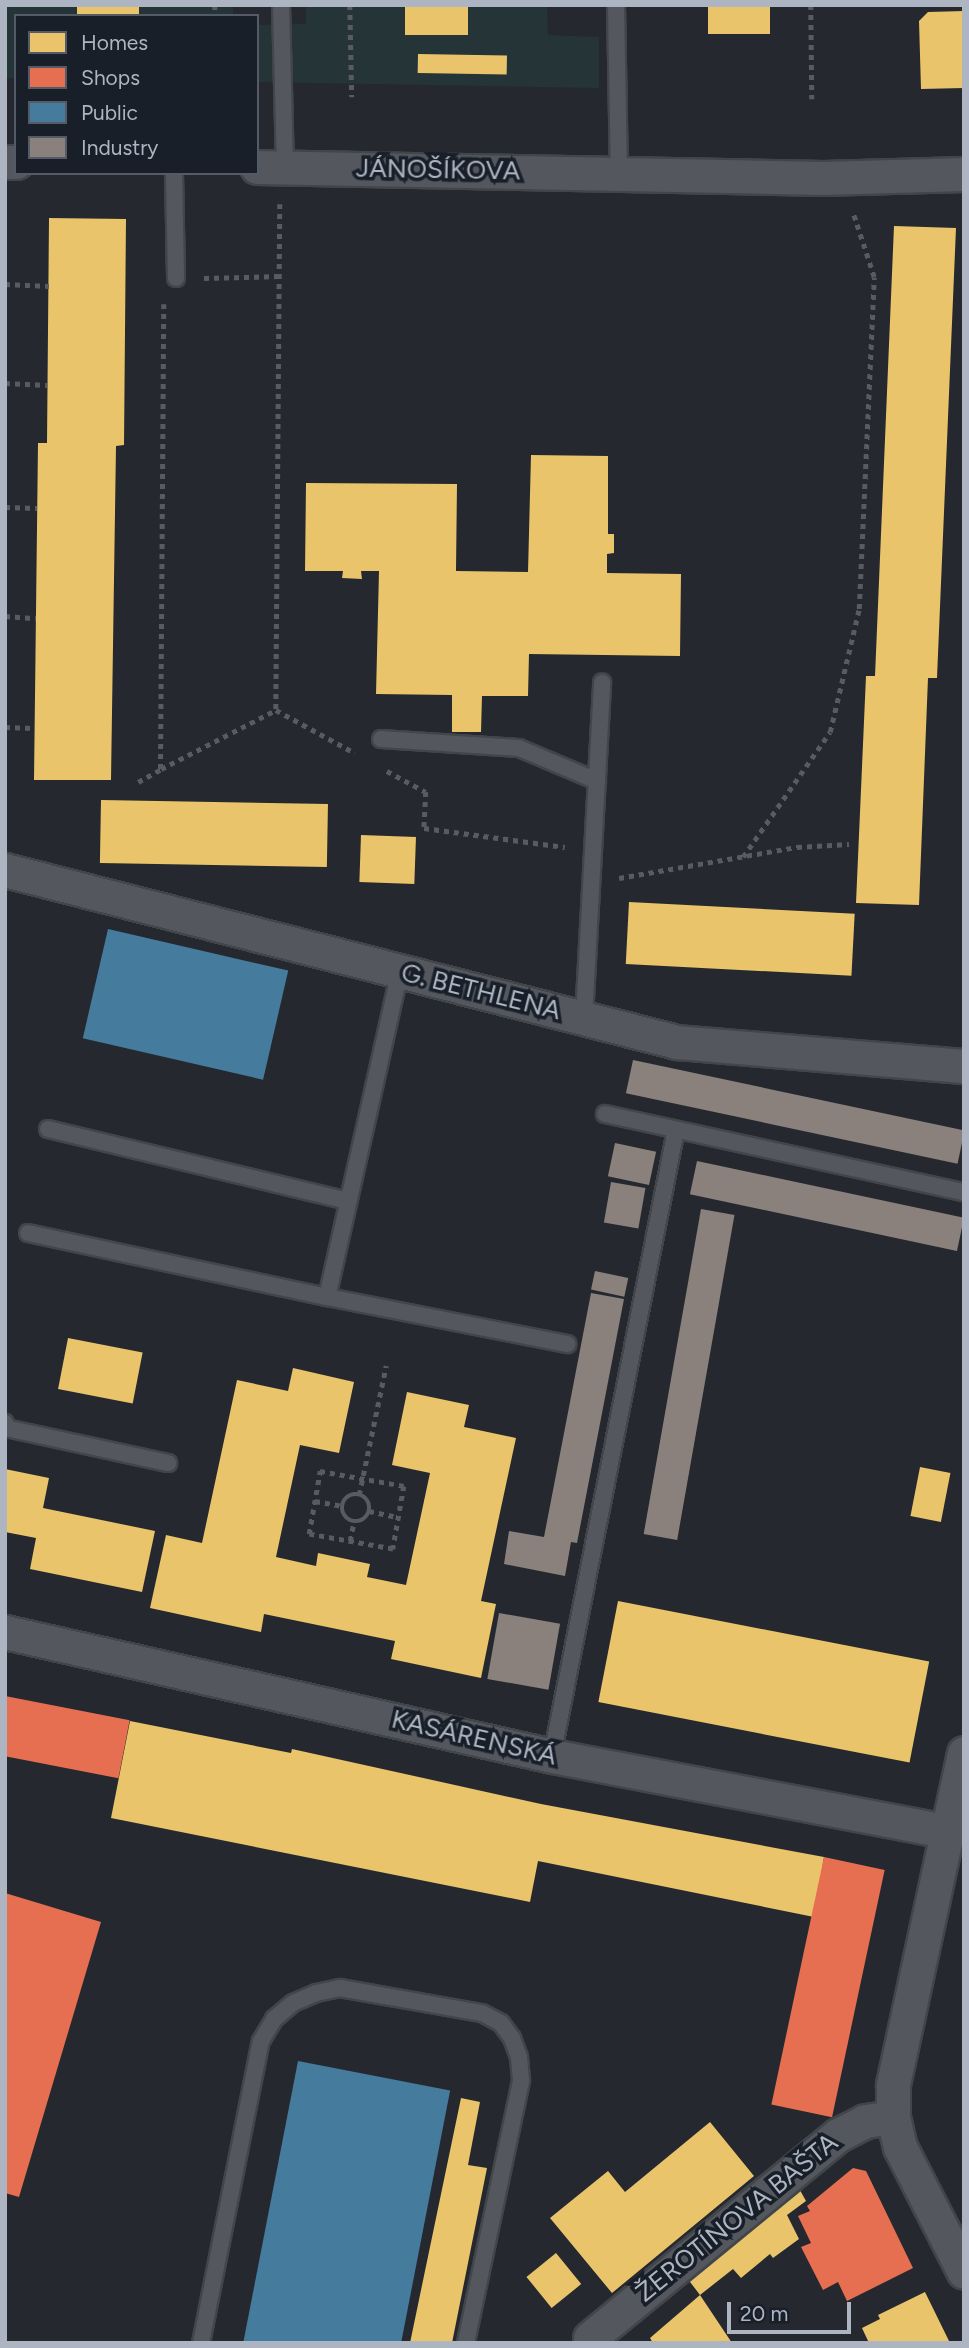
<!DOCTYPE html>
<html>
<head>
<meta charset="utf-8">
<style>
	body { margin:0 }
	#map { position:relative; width:969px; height:2348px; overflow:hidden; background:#25292f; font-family:Figtree,sans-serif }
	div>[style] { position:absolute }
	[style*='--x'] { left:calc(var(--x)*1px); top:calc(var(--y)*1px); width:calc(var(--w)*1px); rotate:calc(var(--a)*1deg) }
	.green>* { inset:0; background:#253436 }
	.homes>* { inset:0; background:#e9c46a; transform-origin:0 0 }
	.shops>* { inset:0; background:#e76f51; transform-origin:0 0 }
	.public>* { inset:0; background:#457b9d; transform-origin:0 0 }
	.industry>* { inset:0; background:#8a817c; transform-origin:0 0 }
	.path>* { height:4.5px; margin-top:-2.25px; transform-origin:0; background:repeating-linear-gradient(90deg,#585c61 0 5px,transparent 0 10px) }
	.path>.ring { margin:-2.25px; padding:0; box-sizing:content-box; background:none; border:4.5px solid #585c61; border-radius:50% }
	.roads { filter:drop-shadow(2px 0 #42454a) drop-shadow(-2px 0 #42454a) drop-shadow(0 2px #42454a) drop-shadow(0 -2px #42454a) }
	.lane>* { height:16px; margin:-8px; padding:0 8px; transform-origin:8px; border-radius:8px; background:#54575e }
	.street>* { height:33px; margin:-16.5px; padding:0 16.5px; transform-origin:16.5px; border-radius:16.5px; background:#54575e }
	span { translate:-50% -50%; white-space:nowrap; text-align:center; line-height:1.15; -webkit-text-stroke:7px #191f29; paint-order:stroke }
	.street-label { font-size:26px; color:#adb5c2 }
	.frame { position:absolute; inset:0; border:7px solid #adb5c2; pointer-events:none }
	.legend { position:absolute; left:14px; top:14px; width:245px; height:161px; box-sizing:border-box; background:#191f29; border:2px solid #545b66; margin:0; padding:9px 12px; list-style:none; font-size:21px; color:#adb5c2 }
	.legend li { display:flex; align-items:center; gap:14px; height:35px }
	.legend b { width:35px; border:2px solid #545b66 }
	.scale { position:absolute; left:727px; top:2302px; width:124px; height:32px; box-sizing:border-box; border:4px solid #adb5c2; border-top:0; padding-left:9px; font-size:21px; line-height:24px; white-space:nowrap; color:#adb5c2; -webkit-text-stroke:5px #191f29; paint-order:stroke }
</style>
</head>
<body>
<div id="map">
	<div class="green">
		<i style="clip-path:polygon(5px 5px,233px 5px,233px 16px,16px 16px,16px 78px,5px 78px)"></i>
		<i style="clip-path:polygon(306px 5px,547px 5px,548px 35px,599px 37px,599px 88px,257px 82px,257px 25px,306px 24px)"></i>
	</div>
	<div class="homes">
		<i style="left:77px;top:5px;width:62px;height:11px"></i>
		<i style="left:405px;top:5px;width:63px;height:30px"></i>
		<i style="left:708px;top:5px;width:62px;height:29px"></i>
		<i style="clip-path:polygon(964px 11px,964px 88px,921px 89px,919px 21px,928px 12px)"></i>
		<i style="left:418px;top:54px;width:89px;height:19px;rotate:1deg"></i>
		<i style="clip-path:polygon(49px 218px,126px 219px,124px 445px,116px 446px,111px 780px,34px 780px,38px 443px,47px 443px)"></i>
		<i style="clip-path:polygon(894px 226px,956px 228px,937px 678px,928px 678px,919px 905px,856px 903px,866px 676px,875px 676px)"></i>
		<i style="clip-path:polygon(531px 455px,608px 456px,608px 534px,614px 534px,614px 553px,607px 554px,607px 573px,681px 574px,680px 656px,529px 654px,528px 696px,482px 696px,481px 732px,452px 732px,452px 695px,376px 694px,379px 571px,361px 571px,362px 579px,342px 578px,343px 571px,305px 571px,306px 483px,457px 484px,456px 571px,528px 572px)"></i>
		<i style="left:101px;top:800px;width:227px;height:63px;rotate:1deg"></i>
		<i style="left:361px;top:835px;width:55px;height:47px;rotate:2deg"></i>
		<i style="left:629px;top:902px;width:226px;height:62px;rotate:3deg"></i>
		<i style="left:68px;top:1338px;width:76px;height:52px;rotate:11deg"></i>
		<i style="clip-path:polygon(293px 1368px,354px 1382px,339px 1453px,300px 1445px,276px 1557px,316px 1566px,318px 1553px,370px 1564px,367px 1577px,406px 1585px,430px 1473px,392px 1465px,407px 1392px,469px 1405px,464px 1427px,516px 1438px,481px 1601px,496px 1604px,481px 1678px,391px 1659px,395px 1641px,264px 1614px,261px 1632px,150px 1608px,166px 1535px,202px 1543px,237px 1380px,288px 1391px)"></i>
		<i style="left:920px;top:1467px;width:31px;height:50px;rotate:11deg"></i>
		<i style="clip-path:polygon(5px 1469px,49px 1478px,43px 1508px,155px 1531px,142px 1592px,30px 1569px,36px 1538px,5px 1532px)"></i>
		<i style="left:618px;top:1601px;width:317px;height:103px;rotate:11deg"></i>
		<i style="clip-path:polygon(130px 1721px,291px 1753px,292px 1749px,541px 1804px,824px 1857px,814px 1917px,538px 1861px,530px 1902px,111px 1818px)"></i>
		<i style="clip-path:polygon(461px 2098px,480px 2102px,468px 2165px,487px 2168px,452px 2343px,410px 2343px)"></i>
		<i style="clip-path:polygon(710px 2122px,754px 2176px,612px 2293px,550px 2218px,608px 2171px,625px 2192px)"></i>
		<i style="clip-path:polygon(796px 2183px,806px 2201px,787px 2215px,799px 2239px,773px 2258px,770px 2254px,741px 2278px,733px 2269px,700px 2295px,732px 2343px,653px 2343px,650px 2338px,700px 2295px,687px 2278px)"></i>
		<i style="left:556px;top:2253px;width:40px;height:38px;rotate:51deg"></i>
		<i style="clip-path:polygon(925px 2292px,950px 2343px,869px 2343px,862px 2328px,880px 2319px,878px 2315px)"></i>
	</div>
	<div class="shops">
		<i style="left:5px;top:1696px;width:127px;height:59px;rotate:11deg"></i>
		<i style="left:824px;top:1857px;width:62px;height:253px;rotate:12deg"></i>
		<i style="clip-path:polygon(5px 1893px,101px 1922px,19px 2197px,5px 2193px)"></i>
		<i style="clip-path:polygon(853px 2168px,866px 2171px,913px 2268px,847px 2301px,838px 2282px,823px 2290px,801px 2247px,811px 2243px,798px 2216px,810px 2211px,807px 2206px)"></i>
	</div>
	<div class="public">
		<i style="left:108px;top:929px;width:185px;height:112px;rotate:13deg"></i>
		<i style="left:298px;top:2061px;width:155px;height:287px;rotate:11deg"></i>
	</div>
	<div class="industry">
		<i style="left:633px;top:1060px;width:339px;height:34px;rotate:12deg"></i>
		<i style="left:615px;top:1143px;width:42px;height:34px;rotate:12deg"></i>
		<i style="left:697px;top:1161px;width:273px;height:34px;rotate:12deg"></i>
		<i style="left:611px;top:1182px;width:35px;height:41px;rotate:10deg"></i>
		<i style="left:701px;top:1209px;width:34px;height:330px;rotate:10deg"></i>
		<i style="left:595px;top:1271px;width:34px;height:19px;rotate:12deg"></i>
		<i style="clip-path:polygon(591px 1293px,624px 1299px,577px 1543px,571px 1542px,565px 1576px,504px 1564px,509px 1531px,544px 1537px)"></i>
		<i style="left:499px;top:1613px;width:62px;height:67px;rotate:10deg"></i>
	</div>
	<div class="path">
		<i style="--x:215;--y:5;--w:11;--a:90"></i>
		<i style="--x:350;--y:5;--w:92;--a:88.8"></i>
		<i style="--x:811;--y:5;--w:94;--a:89.4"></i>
		<i style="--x:280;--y:204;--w:506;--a:90.45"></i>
		<i style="--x:276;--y:710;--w:90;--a:28.6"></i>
		<i style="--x:204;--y:278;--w:75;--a:-1.5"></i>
		<i style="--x:5;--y:284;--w:44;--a:2.6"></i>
		<i style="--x:164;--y:304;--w:465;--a:90.4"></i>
		<i style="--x:161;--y:769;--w:129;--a:-27.2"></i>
		<i style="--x:5;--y:383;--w:42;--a:2.7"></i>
		<i style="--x:5;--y:507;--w:32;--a:2"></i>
		<i style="--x:5;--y:616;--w:31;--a:4"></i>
		<i style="--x:5;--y:727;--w:29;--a:2"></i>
		<i style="--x:387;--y:771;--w:44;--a:28.3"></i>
		<i style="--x:426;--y:792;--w:36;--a:93"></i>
		<i style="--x:424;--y:828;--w:142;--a:7.7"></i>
		<i style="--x:138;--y:782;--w:26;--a:-29"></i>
		<i style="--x:743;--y:857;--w:152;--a:-55.2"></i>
		<i style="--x:830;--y:732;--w:126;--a:-76.7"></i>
		<i style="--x:859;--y:609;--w:332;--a:-87.4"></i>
		<i style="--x:874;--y:277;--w:67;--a:-108.2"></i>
		<i style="--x:619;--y:878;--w:181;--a:-9.9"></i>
		<i style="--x:797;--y:847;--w:52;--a:-3.3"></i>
		<i style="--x:320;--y:1471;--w:85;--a:10.1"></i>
		<i style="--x:404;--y:1486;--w:64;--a:99.9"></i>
		<i style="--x:393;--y:1549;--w:85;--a:-169.9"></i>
		<i style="--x:309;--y:1534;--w:64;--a:-80.1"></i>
		<i class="ring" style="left:342px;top:1494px;width:23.5px;height:23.5px"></i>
		<i style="--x:359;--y:1495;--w:132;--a:-78.2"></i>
		<i style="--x:315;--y:1501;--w:27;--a:10"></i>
		<i style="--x:369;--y:1511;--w:30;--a:12"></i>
		<i style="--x:350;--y:1541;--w:20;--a:-79"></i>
	</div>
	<div class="roads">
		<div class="lane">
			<i style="--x:281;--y:5;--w:162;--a:88.6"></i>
			<i style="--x:616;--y:5;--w:168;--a:89"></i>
			<i style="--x:174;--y:173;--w:105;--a:88.9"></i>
			<i style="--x:381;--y:739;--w:138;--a:3.7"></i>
			<i style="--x:519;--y:748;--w:85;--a:22.9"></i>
			<i style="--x:400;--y:971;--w:334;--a:102.6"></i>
			<i style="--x:327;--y:1297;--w:245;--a:11.1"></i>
			<i style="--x:584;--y:1018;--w:336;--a:-86.9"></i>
			<i style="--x:605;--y:1114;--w:367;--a:12.3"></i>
			<i style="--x:48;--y:1129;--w:309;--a:13.5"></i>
			<i style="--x:28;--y:1233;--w:306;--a:12.1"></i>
			<i style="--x:5;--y:1423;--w:5;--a:79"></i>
			<i style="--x:6;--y:1428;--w:166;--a:12.2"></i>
			<i style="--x:552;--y:1756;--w:638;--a:-78.8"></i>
			<i style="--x:201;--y:2343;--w:308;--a:-78.8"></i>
			<i style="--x:261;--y:2041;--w:26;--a:-59"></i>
			<i style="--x:274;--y:2019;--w:25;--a:-40"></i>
			<i style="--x:293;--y:2003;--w:25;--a:-23"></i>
			<i style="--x:316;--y:1993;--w:25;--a:-12"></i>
			<i style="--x:340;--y:1988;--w:144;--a:10"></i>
			<i style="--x:482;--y:2013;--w:21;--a:28"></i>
			<i style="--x:501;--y:2023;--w:19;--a:54"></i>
			<i style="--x:512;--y:2038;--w:20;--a:70"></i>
			<i style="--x:519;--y:2057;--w:24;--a:85"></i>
			<i style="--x:521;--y:2081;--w:268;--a:101.9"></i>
		</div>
		<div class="street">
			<i style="--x:5;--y:162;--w:11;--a:0"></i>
			<i style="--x:257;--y:167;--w:566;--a:1.11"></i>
			<i style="--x:823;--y:178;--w:141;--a:-1.6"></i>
			<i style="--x:5;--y:870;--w:694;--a:14.36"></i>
			<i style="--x:677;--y:1042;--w:288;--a:4.8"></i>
			<i style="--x:5;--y:1632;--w:561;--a:12.77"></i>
			<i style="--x:552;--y:1756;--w:401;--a:10.8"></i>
			<i style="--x:964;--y:1753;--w:340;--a:102.1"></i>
			<i style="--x:893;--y:2085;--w:32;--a:90"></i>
			<i style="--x:893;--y:2117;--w:31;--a:77"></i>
			<i style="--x:900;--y:2147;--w:140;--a:62.9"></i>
			<i style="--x:590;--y:2338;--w:320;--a:-39.3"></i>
			<i style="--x:838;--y:2135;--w:30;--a:-27"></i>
			<i style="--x:865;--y:2121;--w:28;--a:-8"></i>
		</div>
	</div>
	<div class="street-label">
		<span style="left:438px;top:170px;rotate:1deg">JÁNOŠÍKOVA</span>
		<span style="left:481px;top:992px;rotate:14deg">G. BETHLENA</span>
		<span style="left:474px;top:1738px;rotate:13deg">KASÁRENSKÁ</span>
		<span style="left:737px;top:2218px;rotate:-39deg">ŽEROTÍNOVA BAŠTA</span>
	</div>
	<div class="frame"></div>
	<ul class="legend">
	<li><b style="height:19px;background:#e9c46a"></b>Homes</li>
	<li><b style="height:19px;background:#e76f51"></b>Shops</li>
	<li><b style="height:19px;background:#457b9d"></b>Public</li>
	<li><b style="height:19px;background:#8a817c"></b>Industry</li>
	</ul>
	<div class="scale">20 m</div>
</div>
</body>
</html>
